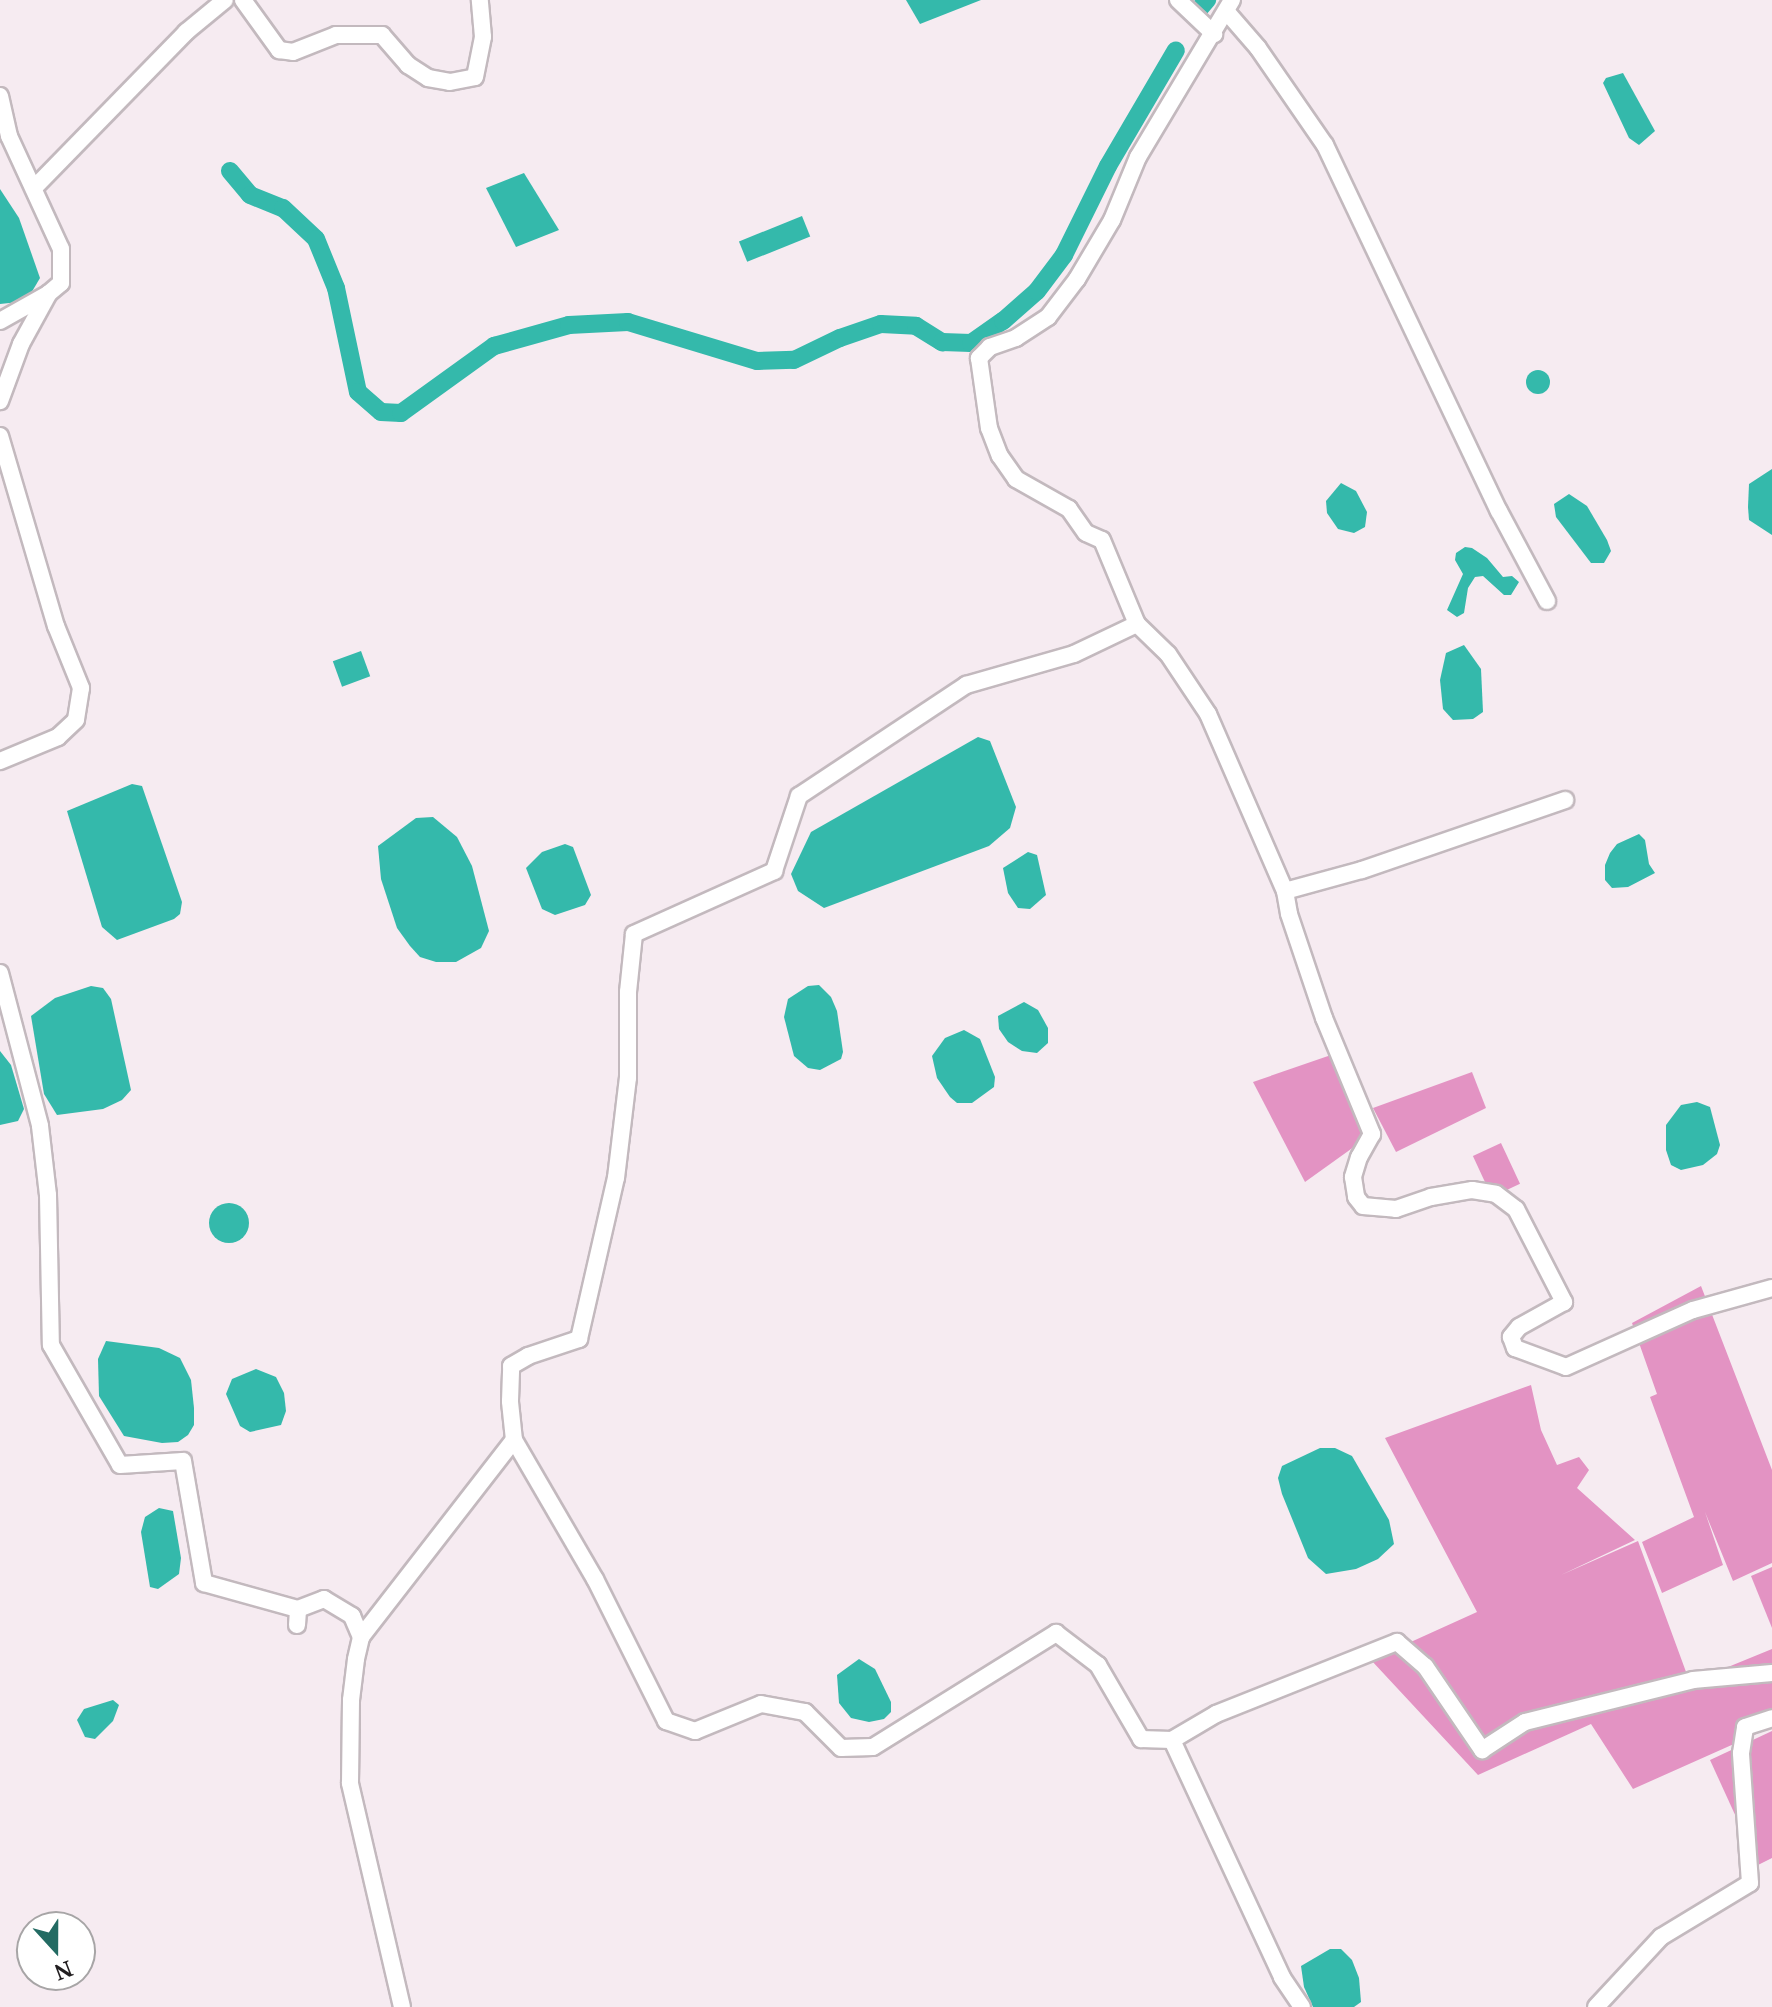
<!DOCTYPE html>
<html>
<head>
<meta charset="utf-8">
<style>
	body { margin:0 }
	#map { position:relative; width:1772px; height:2007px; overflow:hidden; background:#f6ebf1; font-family:"Noto Serif",serif }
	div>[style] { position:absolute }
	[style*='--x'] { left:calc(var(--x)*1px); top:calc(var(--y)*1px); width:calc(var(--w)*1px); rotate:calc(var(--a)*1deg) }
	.forest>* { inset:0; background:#e393c3; transform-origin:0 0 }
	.water>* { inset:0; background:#34b9ab; transform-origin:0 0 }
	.round { border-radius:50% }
	.canal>* { height:18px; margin:-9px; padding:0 9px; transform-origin:9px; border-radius:9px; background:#34b9ab }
	.roads { filter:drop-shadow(2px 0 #c3b9be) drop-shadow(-2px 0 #c3b9be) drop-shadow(0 2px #c3b9be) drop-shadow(0 -2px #c3b9be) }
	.minor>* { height:16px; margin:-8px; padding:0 8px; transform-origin:8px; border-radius:8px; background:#fff }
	span { translate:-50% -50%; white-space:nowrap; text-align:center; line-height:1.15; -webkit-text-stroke:8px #fff; paint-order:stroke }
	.north { position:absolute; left:16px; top:1911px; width:80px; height:80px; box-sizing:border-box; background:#fff; border:2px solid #a7a5a6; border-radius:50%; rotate:159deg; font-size:22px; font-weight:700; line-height:32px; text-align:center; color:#221e20 }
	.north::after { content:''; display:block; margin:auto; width:28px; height:36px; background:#236b63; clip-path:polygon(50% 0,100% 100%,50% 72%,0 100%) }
</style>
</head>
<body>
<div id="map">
	<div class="forest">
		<i style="clip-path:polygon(1331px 1055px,1365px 1139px,1305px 1182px,1253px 1082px)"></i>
		<i style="clip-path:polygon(1472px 1072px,1486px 1108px,1396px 1152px,1373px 1108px)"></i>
		<i style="left:1501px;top:1143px;width:45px;height:31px;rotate:65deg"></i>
		<i style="clip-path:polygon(1701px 1286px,1772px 1470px,1772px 1563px,1733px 1581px,1705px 1512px,1723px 1565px,1662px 1593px,1642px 1542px,1694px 1517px,1650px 1397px,1657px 1394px,1632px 1323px)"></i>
		<i style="clip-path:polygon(1531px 1385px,1541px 1430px,1557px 1465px,1579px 1457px,1589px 1470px,1577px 1488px,1635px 1540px,1561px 1575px,1638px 1541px,1689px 1680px,1640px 1703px,1772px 1649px,1772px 1727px,1633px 1789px,1591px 1724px,1478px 1775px,1371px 1660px,1477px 1612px,1385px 1438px)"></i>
		<i style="clip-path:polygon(1772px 1567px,1772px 1628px,1751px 1576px)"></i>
		<i style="clip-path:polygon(1772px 1731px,1772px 1858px,1758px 1865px,1710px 1760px)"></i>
	</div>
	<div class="water">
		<i style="clip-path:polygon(906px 0,981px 0,920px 24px)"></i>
		<i style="clip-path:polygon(1623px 73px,1655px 131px,1639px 145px,1629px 138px,1603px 83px,1606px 78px)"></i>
		<i style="clip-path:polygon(524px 173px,559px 230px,516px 247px,486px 188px)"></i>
		<i style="clip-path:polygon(0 189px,19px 218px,40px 278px,30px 295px,19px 302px,0 304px)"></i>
		<i style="left:802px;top:216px;width:22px;height:68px;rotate:68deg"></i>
		<i class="round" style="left:1526px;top:370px;width:24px;height:24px"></i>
		<i style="clip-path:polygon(1772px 469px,1772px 535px,1749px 520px,1748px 507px,1749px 484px)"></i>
		<i style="clip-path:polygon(1341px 483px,1356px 491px,1367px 512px,1365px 527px,1354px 533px,1338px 529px,1327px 513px,1326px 501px)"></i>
		<i style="clip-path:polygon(1569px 494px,1587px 506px,1607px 540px,1611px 551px,1604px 563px,1591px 563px,1556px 517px,1554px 504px)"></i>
		<i style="clip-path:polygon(1465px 547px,1472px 548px,1487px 558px,1503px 577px,1512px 576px,1519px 582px,1511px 595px,1504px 595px,1483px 576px,1475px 577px,1468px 588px,1464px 613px,1457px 617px,1447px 610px,1463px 574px,1455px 560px,1456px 553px)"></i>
		<i style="clip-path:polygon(1464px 645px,1481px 669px,1483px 712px,1473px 719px,1453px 720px,1443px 709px,1440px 680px,1446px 653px)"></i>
		<i style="left:361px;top:651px;width:27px;height:30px;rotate:70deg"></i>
		<i style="clip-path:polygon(978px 737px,990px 741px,1016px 807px,1010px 828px,989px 846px,824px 908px,798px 891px,791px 874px,811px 832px)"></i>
		<i style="clip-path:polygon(132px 784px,142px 786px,182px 902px,180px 914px,174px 919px,117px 940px,102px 927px,67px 811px)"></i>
		<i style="clip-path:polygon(433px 817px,457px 837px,472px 866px,489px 931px,481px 948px,456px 962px,436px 962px,420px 957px,410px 946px,397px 928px,381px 879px,378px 846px,416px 818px)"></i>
		<i style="clip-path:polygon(1639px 834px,1645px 840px,1649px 864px,1655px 873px,1628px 887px,1612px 888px,1605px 880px,1605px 865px,1610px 853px,1617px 844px)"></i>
		<i style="clip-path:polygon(565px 844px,573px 847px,591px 895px,585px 905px,555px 915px,542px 909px,526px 868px,542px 852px)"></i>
		<i style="clip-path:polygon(1028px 852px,1037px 855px,1046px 895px,1030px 909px,1018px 908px,1008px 893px,1003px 868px)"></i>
		<i style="clip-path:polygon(819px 985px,831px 997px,837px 1011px,843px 1052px,841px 1059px,820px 1070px,808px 1068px,794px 1056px,784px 1017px,788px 999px,808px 986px)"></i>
		<i style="clip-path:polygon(91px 986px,103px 988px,111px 999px,131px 1090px,122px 1100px,103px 1109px,57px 1115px,44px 1094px,31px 1016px,55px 998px)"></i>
		<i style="clip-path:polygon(1024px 1002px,1038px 1010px,1048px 1028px,1048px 1043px,1037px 1053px,1022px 1051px,1008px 1042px,999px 1029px,998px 1016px)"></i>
		<i style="clip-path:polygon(964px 1030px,980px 1039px,995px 1077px,994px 1087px,972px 1103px,957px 1103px,950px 1097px,937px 1078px,932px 1056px,945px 1038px)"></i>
		<i style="clip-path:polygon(0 1051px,11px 1065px,24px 1109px,18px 1121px,0 1125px)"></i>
		<i style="clip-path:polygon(1697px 1102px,1710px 1107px,1720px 1145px,1717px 1154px,1703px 1165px,1681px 1170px,1671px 1165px,1666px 1150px,1666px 1125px,1681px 1105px)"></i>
		<i class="round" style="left:209px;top:1203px;width:40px;height:40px"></i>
		<i style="clip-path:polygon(106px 1341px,159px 1348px,180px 1358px,191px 1380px,194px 1408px,194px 1425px,188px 1435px,178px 1442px,162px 1443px,124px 1436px,99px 1396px,98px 1359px)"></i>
		<i style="clip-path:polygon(256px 1369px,276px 1377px,284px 1393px,286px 1411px,281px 1425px,250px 1432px,240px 1426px,226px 1394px,232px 1379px)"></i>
		<i style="clip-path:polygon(1320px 1448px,1335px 1448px,1352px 1456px,1389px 1520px,1394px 1544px,1378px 1559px,1356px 1569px,1326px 1574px,1308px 1558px,1282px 1494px,1278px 1478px,1282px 1466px)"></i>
		<i style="clip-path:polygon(159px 1508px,173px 1511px,181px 1558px,179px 1574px,158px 1589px,150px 1587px,141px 1532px,145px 1517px)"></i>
		<i style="clip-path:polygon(859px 1659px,875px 1669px,891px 1702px,891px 1712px,884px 1719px,869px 1722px,851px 1718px,839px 1703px,837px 1675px)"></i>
		<i style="clip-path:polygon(113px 1700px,119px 1705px,113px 1721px,95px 1739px,85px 1737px,77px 1720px,84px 1709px)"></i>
		<i style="clip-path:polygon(1330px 1949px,1341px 1949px,1352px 1960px,1359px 1978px,1361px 2002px,1354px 2007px,1313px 2007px,1304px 1987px,1301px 1966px)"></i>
	</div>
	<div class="canal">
		<i style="--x:1200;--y:8;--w:11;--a:-49"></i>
		<i style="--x:230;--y:171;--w:31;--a:50"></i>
		<i style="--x:250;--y:195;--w:35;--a:22"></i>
		<i style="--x:283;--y:208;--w:45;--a:43.2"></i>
		<i style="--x:316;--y:239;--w:53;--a:67.8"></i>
		<i style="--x:336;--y:288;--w:106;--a:78.1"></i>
		<i style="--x:358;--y:392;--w:30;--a:41"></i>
		<i style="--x:381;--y:412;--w:20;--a:3"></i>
		<i style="--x:401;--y:413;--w:115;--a:-35.8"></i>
		<i style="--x:494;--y:346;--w:78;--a:-15.6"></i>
		<i style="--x:569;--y:325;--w:59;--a:-2.9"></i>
		<i style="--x:628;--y:322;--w:135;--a:16.8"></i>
		<i style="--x:757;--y:361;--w:37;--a:-2"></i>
		<i style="--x:794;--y:360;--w:51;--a:-25.6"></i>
		<i style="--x:840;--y:338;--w:43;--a:-18.9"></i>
		<i style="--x:881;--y:324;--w:35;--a:3"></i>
		<i style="--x:916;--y:326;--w:31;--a:32"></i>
		<i style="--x:942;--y:342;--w:29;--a:2"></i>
		<i style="--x:971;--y:343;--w:39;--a:-35"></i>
		<i style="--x:1003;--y:321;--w:45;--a:-41.4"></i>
		<i style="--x:1037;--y:291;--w:45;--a:-53.1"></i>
		<i style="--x:1064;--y:255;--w:99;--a:-63.7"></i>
		<i style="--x:1108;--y:166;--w:134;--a:-59.6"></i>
	</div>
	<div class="roads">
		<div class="minor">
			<i style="--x:243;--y:0;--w:62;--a:54.2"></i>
			<i style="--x:279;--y:50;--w:14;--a:8"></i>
			<i style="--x:293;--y:52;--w:46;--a:-21.6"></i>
			<i style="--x:336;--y:35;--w:46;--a:0"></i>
			<i style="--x:382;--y:35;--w:40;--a:49"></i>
			<i style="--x:408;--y:65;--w:24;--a:33"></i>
			<i style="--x:428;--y:78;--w:22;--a:10"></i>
			<i style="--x:450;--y:82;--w:25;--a:-11"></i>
			<i style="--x:475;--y:77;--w:41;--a:-78.7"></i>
			<i style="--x:483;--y:37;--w:37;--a:-95"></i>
			<i style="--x:1178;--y:0;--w:50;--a:43.4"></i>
			<i style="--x:1232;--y:0;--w:183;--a:120.9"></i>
			<i style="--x:1138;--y:157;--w:68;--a:112.4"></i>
			<i style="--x:1112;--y:220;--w:69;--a:120.7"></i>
			<i style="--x:1077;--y:279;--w:48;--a:127.3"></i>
			<i style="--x:1048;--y:317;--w:38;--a:147"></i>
			<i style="--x:1016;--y:338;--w:28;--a:161"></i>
			<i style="--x:990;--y:347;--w:16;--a:135"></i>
			<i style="--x:979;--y:358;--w:71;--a:81.9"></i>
			<i style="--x:989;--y:428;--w:30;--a:69"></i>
			<i style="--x:1000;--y:456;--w:28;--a:55"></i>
			<i style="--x:1016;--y:479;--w:61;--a:29.5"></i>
			<i style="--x:1069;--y:509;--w:29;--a:55"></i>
			<i style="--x:1086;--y:533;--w:17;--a:24"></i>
			<i style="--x:1102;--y:540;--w:91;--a:67.4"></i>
			<i style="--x:1137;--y:624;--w:43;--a:44.1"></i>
			<i style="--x:1168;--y:654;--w:72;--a:56.3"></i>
			<i style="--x:1208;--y:714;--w:193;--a:66.5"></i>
			<i style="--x:1285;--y:891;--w:23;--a:80"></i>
			<i style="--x:1289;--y:914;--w:110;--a:71.4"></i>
			<i style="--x:1324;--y:1018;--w:126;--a:67.5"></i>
			<i style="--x:1372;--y:1134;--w:26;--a:119"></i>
			<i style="--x:1359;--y:1157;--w:21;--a:107"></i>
			<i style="--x:1353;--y:1177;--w:20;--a:81"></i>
			<i style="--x:1356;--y:1197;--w:11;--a:52"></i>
			<i style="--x:1363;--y:1206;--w:33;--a:5"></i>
			<i style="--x:1396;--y:1209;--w:37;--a:-19"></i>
			<i style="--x:1431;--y:1197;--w:42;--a:-9.7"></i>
			<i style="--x:1472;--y:1190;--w:24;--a:9"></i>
			<i style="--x:1496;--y:1194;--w:25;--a:37"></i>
			<i style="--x:1516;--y:1209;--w:105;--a:62.7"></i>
			<i style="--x:1564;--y:1302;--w:51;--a:150.9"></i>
			<i style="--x:1519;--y:1327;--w:13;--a:129"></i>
			<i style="--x:1511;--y:1337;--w:12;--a:70"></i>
			<i style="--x:1515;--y:1348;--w:54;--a:20.4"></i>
			<i style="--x:1566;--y:1367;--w:139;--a:-24.2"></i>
			<i style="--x:1693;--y:1310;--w:82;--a:-15.6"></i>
			<i style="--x:1226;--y:11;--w:49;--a:49.1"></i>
			<i style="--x:1258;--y:48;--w:118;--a:55.4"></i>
			<i style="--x:1325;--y:145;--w:405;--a:64.6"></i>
			<i style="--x:1499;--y:511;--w:102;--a:61.9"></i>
			<i style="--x:0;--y:96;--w:41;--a:77.3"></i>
			<i style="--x:9;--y:136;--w:124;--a:65.3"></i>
			<i style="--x:61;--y:249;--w:34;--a:90"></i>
			<i style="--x:61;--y:283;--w:16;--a:140"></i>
			<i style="--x:49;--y:293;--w:58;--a:118.8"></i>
			<i style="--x:21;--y:344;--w:61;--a:110.2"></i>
			<i style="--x:34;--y:188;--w:218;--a:-45.7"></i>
			<i style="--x:186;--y:32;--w:50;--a:-39.4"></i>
			<i style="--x:0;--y:321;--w:55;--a:-29.4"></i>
			<i style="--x:0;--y:436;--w:198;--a:73.6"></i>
			<i style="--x:56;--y:626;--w:67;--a:68"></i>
			<i style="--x:81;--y:688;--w:32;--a:99"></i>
			<i style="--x:76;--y:720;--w:25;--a:137"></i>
			<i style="--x:58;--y:737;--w:63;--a:157.5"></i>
			<i style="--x:1285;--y:891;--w:80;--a:-15.3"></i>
			<i style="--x:1362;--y:870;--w:215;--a:-19"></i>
			<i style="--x:0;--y:973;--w:158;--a:75.3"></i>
			<i style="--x:40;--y:1126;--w:69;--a:83.4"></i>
			<i style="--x:48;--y:1195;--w:150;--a:88.9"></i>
			<i style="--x:51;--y:1345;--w:138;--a:60.1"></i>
			<i style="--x:120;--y:1465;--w:63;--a:-3.6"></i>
			<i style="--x:183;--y:1461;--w:124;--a:80.2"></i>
			<i style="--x:204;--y:1583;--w:98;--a:15.5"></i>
			<i style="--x:514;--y:1440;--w:161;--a:59.8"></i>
			<i style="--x:595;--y:1579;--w:159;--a:63.4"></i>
			<i style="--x:666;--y:1721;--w:31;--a:19"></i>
			<i style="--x:695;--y:1731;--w:71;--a:-22.2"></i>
			<i style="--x:761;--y:1704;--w:45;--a:10.3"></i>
			<i style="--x:805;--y:1712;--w:51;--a:45"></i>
			<i style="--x:841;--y:1748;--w:32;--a:-2"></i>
			<i style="--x:873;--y:1747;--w:216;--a:-31.9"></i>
			<i style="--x:1056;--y:1633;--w:53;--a:37.3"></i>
			<i style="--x:1098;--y:1665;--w:86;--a:59.8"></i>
			<i style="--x:1141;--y:1739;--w:31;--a:2"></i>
			<i style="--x:297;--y:1625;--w:16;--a:-86"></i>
			<i style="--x:298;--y:1609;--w:28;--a:-21"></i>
			<i style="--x:324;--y:1599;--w:33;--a:31"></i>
			<i style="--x:352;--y:1616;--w:23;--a:67"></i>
			<i style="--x:402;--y:2007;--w:230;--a:-103.1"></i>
			<i style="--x:350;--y:1783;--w:83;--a:-89.3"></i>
			<i style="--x:351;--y:1700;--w:41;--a:-83"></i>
			<i style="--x:356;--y:1659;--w:23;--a:-77"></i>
			<i style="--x:361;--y:1637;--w:249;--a:-52.2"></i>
			<i style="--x:514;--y:1440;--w:39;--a:-96"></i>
			<i style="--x:510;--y:1401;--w:35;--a:-88"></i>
			<i style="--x:511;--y:1366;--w:20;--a:-30"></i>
			<i style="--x:528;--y:1356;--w:54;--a:-18.4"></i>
			<i style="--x:579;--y:1339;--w:165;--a:-77.1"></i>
			<i style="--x:616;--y:1178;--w:101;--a:-83.2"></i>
			<i style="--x:628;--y:1078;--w:86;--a:-90"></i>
			<i style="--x:628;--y:992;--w:58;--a:-84.1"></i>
			<i style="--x:634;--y:934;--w:154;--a:-24.2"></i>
			<i style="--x:774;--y:871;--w:79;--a:-71.6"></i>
			<i style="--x:799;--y:796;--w:201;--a:-33.6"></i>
			<i style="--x:966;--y:685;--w:112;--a:-16"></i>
			<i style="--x:1074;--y:654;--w:70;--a:-25.5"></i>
			<i style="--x:1302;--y:2007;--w:36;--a:-124"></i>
			<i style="--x:1282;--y:1977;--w:261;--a:-114.9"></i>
			<i style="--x:1172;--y:1740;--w:51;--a:-30.6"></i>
			<i style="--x:1216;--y:1714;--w:195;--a:-21.7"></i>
			<i style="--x:1397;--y:1642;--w:37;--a:41"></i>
			<i style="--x:1425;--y:1666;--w:102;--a:55.8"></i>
			<i style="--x:1482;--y:1750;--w:51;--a:-33.1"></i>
			<i style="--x:1525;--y:1722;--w:173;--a:-14"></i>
			<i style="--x:1693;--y:1680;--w:79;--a:-5.1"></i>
			<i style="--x:1596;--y:2007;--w:96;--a:-47.1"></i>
			<i style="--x:1661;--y:1937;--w:104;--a:-31.2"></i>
			<i style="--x:1750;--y:1883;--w:130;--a:-94"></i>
			<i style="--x:1741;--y:1753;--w:26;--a:-81"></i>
			<i style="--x:1745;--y:1727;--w:28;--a:-18"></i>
		</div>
	</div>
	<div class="north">N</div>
</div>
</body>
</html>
